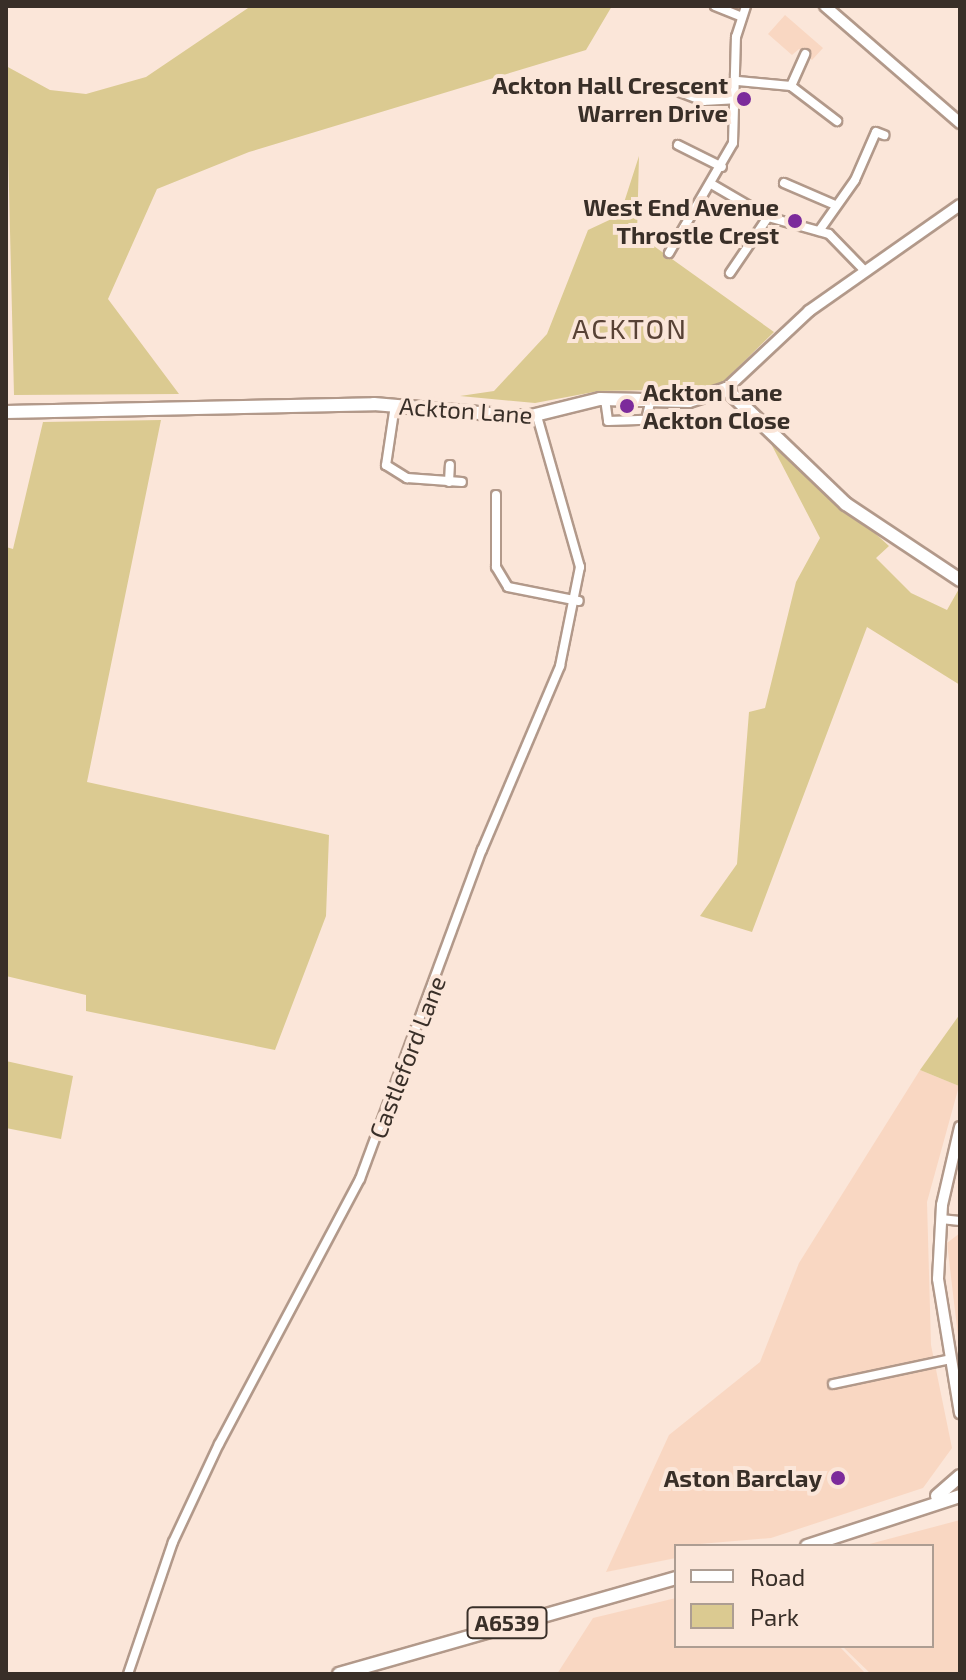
<!DOCTYPE html>
<html>
<head>
<meta charset="utf-8">
<style>
	body { margin:0 }
	#map { position:relative; width:966px; height:1680px; overflow:hidden; background:#fbe6d9; font-family:"Exo 2",sans-serif }
	div>[style] { position:absolute }
	[style*='--x'] { left:calc(var(--x)*1px); top:calc(var(--y)*1px); width:calc(var(--w)*1px); rotate:calc(var(--a)*1deg) }
	.built>* { inset:0; background:#f9d7c2 }
	.green>* { inset:0; background:#dbca91 }
	.roads { filter:drop-shadow(2px 0 #b2998a) drop-shadow(-2px 0 #b2998a) drop-shadow(0 2px #b2998a) drop-shadow(0 -2px #b2998a) }
	.minor>* { height:8px; margin:-4px; padding:0 4px; transform-origin:4px; border-radius:4px; background:#fff }
	.tertiary>* { height:10px; margin:-5px; padding:0 5px; transform-origin:5px; border-radius:5px; background:#fff }
	.secondary>* { height:12px; margin:-6px; padding:0 6px; transform-origin:6px; border-radius:6px; background:#fff }
	.primary>* { height:12px; margin:-6px; padding:0 6px; transform-origin:6px; border-radius:6px; background:#fff }
	.dots>* { width:22px; height:22px; translate:-50% -50%; box-sizing:border-box; border:4px solid #fbe6d9; border-radius:50% }
	span { translate:-50% -50%; white-space:nowrap; text-align:center; line-height:1.15; -webkit-text-stroke:8px #fbe6d9; paint-order:stroke }
	.shield-label span { padding:2px 6px; background:#fbe6d9; border:2px solid; border-radius:6px; -webkit-text-stroke-width:0 }
	.shield-label { font-size:22px; color:#392f28; font-weight:700 }
	.poi-label { font-size:24px; color:#392f28; font-weight:700 }
	.right { translate:-100% -50%; text-align:right }
	.left { translate:0 -50%; text-align:left }
	.street-label { font-size:24px; color:#392f28 }
	.quarter-label { font-size:28px; color:#584235; letter-spacing:2px }
	.frame { position:absolute; inset:0; border:8px solid #392f28; pointer-events:none }
	.legend { position:absolute; left:674px; top:1544px; width:260px; height:104px; box-sizing:border-box; background:#fbe6d9; border:2px solid #ad9d92; margin:0; padding:10px 14px; list-style:none; font-size:24px; color:#392f28 }
	.legend li { display:flex; align-items:center; gap:16px; height:40px }
	.legend b { width:40px; border:2px solid #ad9d92 }
</style>
</head>
<body>
<div id="map">
	<div class="built">
		<i style="clip-path:polygon(785px 15px,823px 48px,812px 60px,799px 49px,792px 55px,768px 34px)"></i>
		<i style="clip-path:polygon(920px 1070px,959px 1086px,927px 1202px,931px 1345px,952px 1448px,923px 1488px,771px 1538px,676px 1546px,676px 1558px,606px 1572px,669px 1435px,760px 1362px,799px 1263px)"></i>
		<i style="clip-path:polygon(960px 1233px,960px 1353px,947px 1243px)"></i>
		<i style="clip-path:polygon(960px 1520px,960px 1674px,871px 1674px,842px 1646px,932px 1646px,932px 1546px,862px 1546px)"></i>
		<i style="clip-path:polygon(676px 1598px,676px 1646px,839px 1646px,866px 1674px,557px 1674px,593px 1618px)"></i>
	</div>
	<div class="green">
		<i style="clip-path:polygon(251px 6px,612px 6px,586px 50px,249px 152px,157px 189px,108px 299px,179px 394px,14px 395px,6px 66px,50px 90px,86px 94px,146px 77px)"></i>
		<i style="clip-path:polygon(639px 156px,637px 234px,774px 332px,716px 389px,599px 391px,535px 403px,460px 396px,494px 391px,547px 334px,588px 230px,620px 215px)"></i>
		<i style="clip-path:polygon(161px 420px,87px 782px,329px 835px,326px 916px,275px 1050px,86px 1011px,86px 995px,6px 976px,6px 547px,13px 549px,43px 422px)"></i>
		<i style="clip-path:polygon(766px 434px,889px 546px,876px 558px,911px 593px,947px 610px,960px 587px,960px 685px,867px 627px,752px 932px,700px 916px,737px 864px,749px 712px,765px 708px,796px 582px,820px 538px)"></i>
		<i style="clip-path:polygon(960px 1014px,960px 1085px,959px 1086px,920px 1070px)"></i>
		<i style="clip-path:polygon(6px 1061px,73px 1076px,61px 1139px,6px 1128px)"></i>
	</div>
	<div class="roads">
		<div class="minor">
			<i style="--x:715;--y:6;--w:27;--a:22"></i>
			<i style="--x:738;--y:81;--w:53;--a:5.4"></i>
			<i style="--x:791;--y:86;--w:58;--a:37.3"></i>
			<i style="--x:791;--y:86;--w:35;--a:-66"></i>
			<i style="--x:680;--y:92;--w:25;--a:21"></i>
			<i style="--x:703;--y:101;--w:36;--a:-3"></i>
			<i style="--x:678;--y:145;--w:49;--a:26.6"></i>
			<i style="--x:784;--y:183;--w:56;--a:23.3"></i>
			<i style="--x:713;--y:185;--w:64;--a:30.2"></i>
			<i style="--x:768;--y:217;--w:63;--a:15.6"></i>
			<i style="--x:829;--y:234;--w:52;--a:45.8"></i>
			<i style="--x:819;--y:231;--w:62;--a:-54.8"></i>
			<i style="--x:855;--y:180;--w:52;--a:-66.4"></i>
			<i style="--x:876;--y:132;--w:9;--a:21"></i>
			<i style="--x:669;--y:253;--w:127;--a:-59.8"></i>
			<i style="--x:733;--y:143;--w:106;--a:-88.4"></i>
			<i style="--x:736;--y:37;--w:33;--a:-72"></i>
			<i style="--x:730;--y:273;--w:68;--a:-55.8"></i>
			<i style="--x:605;--y:399;--w:22;--a:82"></i>
			<i style="--x:608;--y:421;--w:38;--a:-2"></i>
			<i style="--x:646;--y:420;--w:22;--a:-77"></i>
			<i style="--x:395;--y:405;--w:61;--a:98.5"></i>
			<i style="--x:386;--y:465;--w:25;--a:32"></i>
			<i style="--x:407;--y:478;--w:55;--a:4.2"></i>
			<i style="--x:449;--y:482;--w:17;--a:-87"></i>
			<i style="--x:496;--y:495;--w:72;--a:90"></i>
			<i style="--x:496;--y:567;--w:23;--a:59"></i>
			<i style="--x:508;--y:587;--w:72;--a:11.2"></i>
			<i style="--x:941;--y:1219;--w:19;--a:6"></i>
			<i style="--x:833;--y:1384;--w:116;--a:-12"></i>
			<i style="--x:128;--y:1674;--w:139;--a:-71.2"></i>
			<i style="--x:173;--y:1542;--w:108;--a:-64.9"></i>
			<i style="--x:219;--y:1444;--w:300;--a:-62"></i>
			<i style="--x:360;--y:1179;--w:351;--a:-69.7"></i>
			<i style="--x:482;--y:850;--w:200;--a:-67"></i>
			<i style="--x:560;--y:666;--w:101;--a:-78.6"></i>
			<i style="--x:580;--y:567;--w:157;--a:-105.9"></i>
		</div>
		<div class="tertiary">
			<i style="--x:825;--y:6;--w:179;--a:40.9"></i>
			<i style="--x:726;--y:389;--w:114;--a:-43.2"></i>
			<i style="--x:809;--y:311;--w:184;--a:-35.1"></i>
			<i style="--x:960;--y:1127;--w:80;--a:103"></i>
			<i style="--x:942;--y:1205;--w:74;--a:93.1"></i>
			<i style="--x:938;--y:1279;--w:136;--a:80.7"></i>
		</div>
		<div class="secondary">
			<i style="--x:6;--y:412;--w:368;--a:-1.2"></i>
			<i style="--x:374;--y:404;--w:154;--a:4.9"></i>
			<i style="--x:527;--y:417;--w:75;--a:-13.9"></i>
			<i style="--x:600;--y:399;--w:89;--a:1.3"></i>
			<i style="--x:689;--y:401;--w:39;--a:-18"></i>
			<i style="--x:726;--y:389;--w:166;--a:43.8"></i>
			<i style="--x:846;--y:504;--w:137;--a:33.7"></i>
		</div>
		<div class="primary">
			<i style="--x:937;--y:1496;--w:30;--a:-41"></i>
			<i style="--x:807;--y:1546;--w:161;--a:-18.1"></i>
			<i style="--x:339;--y:1674;--w:350;--a:-15.9"></i>
		</div>
	</div>
	<div class="dots">
		<i style="left:744px;top:99px;background:#7c2b9b"></i>
		<i style="left:795px;top:221px;background:#7c2b9b"></i>
		<i style="left:627px;top:406px;background:#7c2b9b"></i>
		<i style="left:838px;top:1478px;background:#7c2b9b"></i>
	</div>
	<div class="shield-label">
		<span style="left:507px;top:1623px">A6539</span>
	</div>
	<div class="poi-label">
		<span class="right" style="left:728px;top:99px">Ackton Hall Crescent<br>Warren Drive</span>
		<span class="right" style="left:779px;top:221px">West End Avenue<br>Throstle Crest</span>
		<span class="left" style="left:643px;top:406px">Ackton Lane<br>Ackton Close</span>
		<span class="right" style="left:822px;top:1478px">Aston Barclay</span>
	</div>
	<div class="street-label">
		<span style="left:466px;top:410px;rotate:4deg">Ackton Lane</span>
		<span style="left:407px;top:1057px;rotate:-69deg">Castleford Lane</span>
	</div>
	<div class="quarter-label">
		<span style="left:630px;top:328px">ACKTON</span>
	</div>
	<div class="frame"></div>
	<ul class="legend">
	<li><b style="height:10px;background:#fff"></b>Road</li>
	<li><b style="height:22px;background:#dbca91"></b>Park</li>
	</ul>
</div>
</body>
</html>
